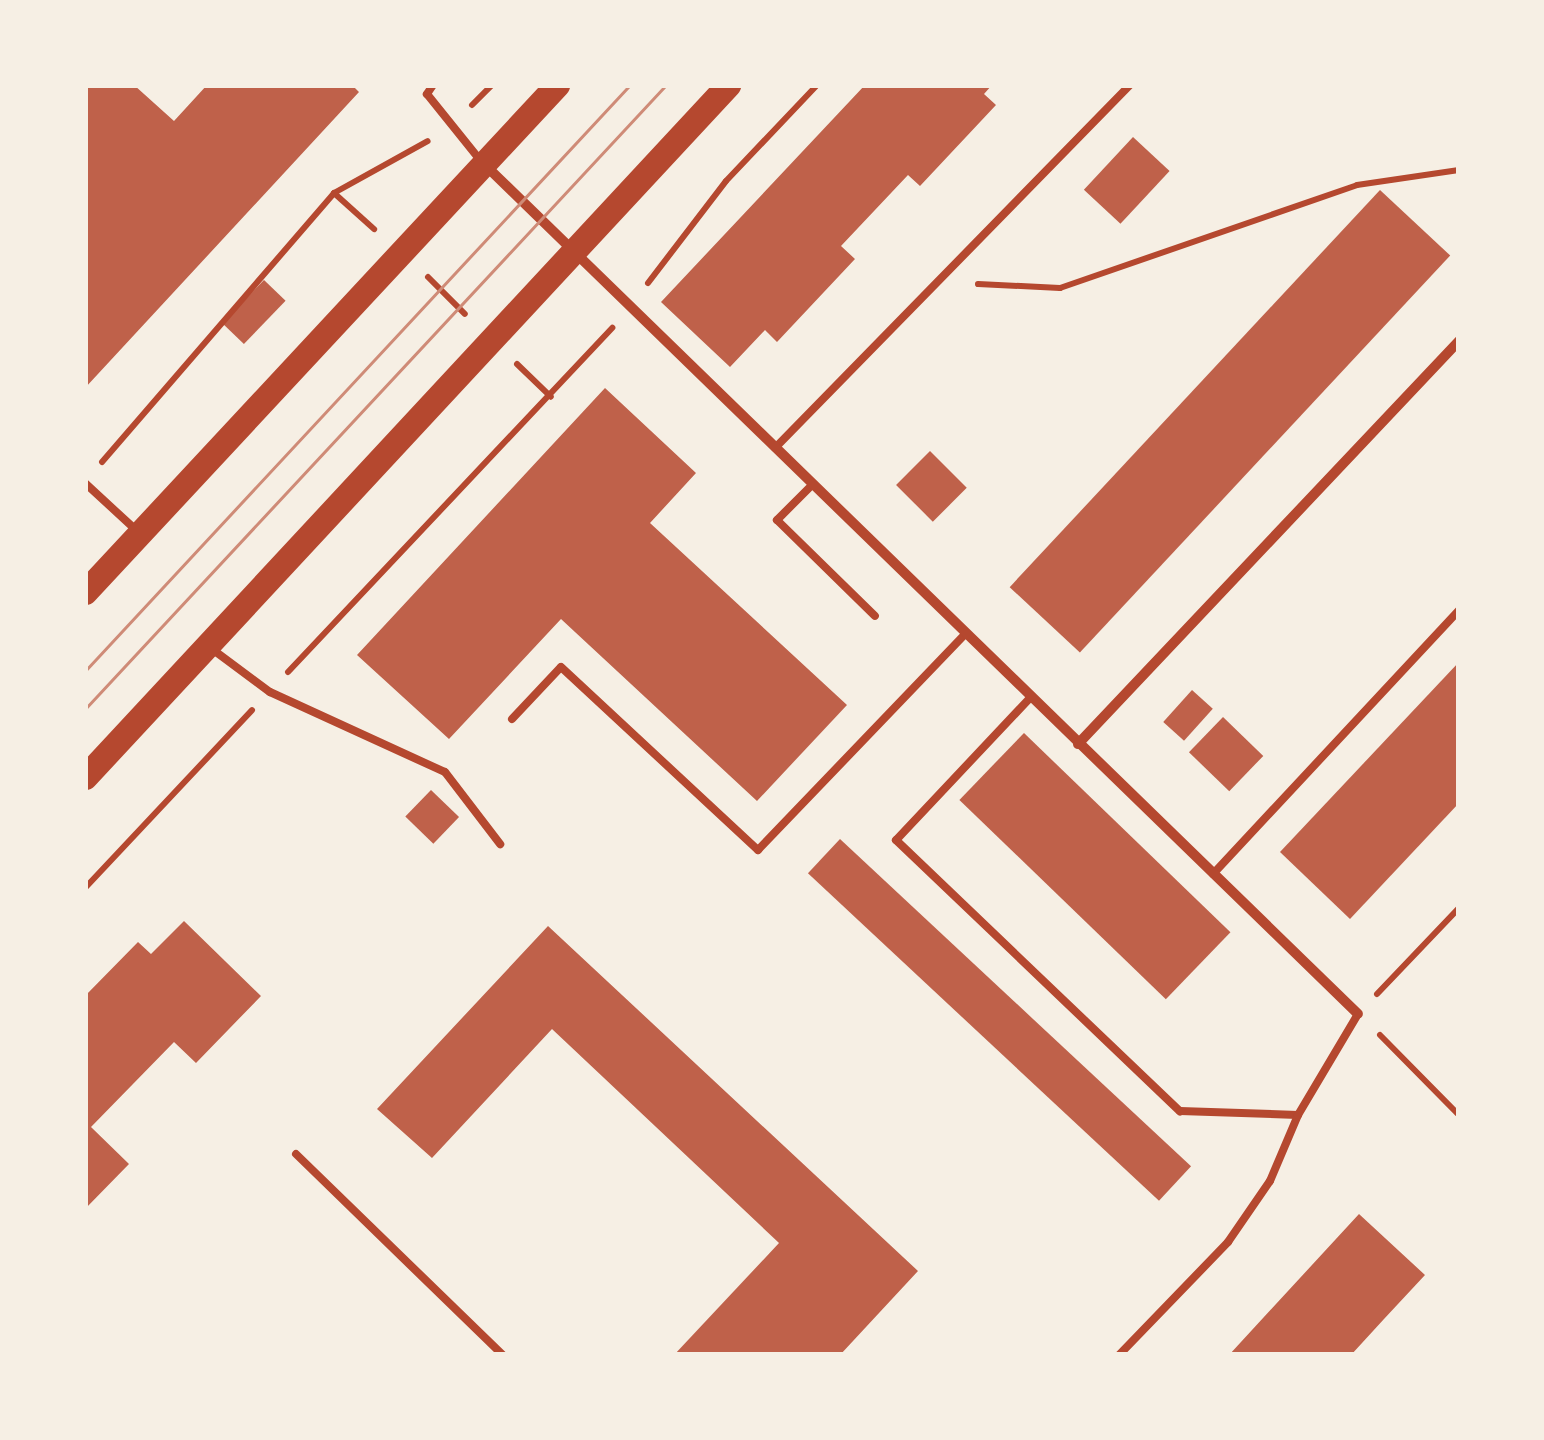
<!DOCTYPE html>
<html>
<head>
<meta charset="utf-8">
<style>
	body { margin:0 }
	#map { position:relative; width:1544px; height:1440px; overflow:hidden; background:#f6efe4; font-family:"IBM Plex Sans",sans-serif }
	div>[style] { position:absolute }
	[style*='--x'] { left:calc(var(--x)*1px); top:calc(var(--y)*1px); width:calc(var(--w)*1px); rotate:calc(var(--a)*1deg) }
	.building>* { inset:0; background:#bf614a; transform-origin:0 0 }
	.path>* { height:6px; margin:-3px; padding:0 3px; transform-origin:3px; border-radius:3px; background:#b5482f }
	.service>* { height:8px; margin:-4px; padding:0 4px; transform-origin:4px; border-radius:4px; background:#b5482f }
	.minor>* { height:10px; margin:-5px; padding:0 5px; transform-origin:5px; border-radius:5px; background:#b5482f }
	.primary>* { height:25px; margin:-12.5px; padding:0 12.5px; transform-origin:12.5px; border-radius:12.5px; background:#b5482f }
	.tram>* { height:2.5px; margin:-1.25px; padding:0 1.25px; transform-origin:1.25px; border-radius:1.25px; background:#cf8b77 }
	span { translate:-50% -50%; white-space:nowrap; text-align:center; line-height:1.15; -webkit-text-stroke:8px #f6efe4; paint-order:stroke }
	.frame { position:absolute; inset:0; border:88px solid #f6efe4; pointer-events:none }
</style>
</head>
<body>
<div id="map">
	<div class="building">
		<i style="clip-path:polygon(85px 85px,134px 85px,174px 121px,207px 85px,352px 85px,359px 92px,85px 388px)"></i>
		<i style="clip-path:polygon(865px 85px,992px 85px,984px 94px,996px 105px,920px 186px,908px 175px,841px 246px,855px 259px,777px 342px,765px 330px,730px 367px,661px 302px)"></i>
		<i style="left:1133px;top:137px;width:50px;height:72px;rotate:43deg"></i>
		<i style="left:1380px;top:190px;width:96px;height:543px;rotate:43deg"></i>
		<i style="left:264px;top:280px;width:30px;height:60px;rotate:44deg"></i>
		<i style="clip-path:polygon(605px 388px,696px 473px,650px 523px,847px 705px,757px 801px,561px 619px,449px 739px,357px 655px)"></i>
		<i style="left:930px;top:451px;width:52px;height:48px;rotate:45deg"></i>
		<i style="clip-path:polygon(1459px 662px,1459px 803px,1350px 919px,1280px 852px)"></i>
		<i style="left:1192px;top:690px;width:28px;height:43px;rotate:42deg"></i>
		<i style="left:1223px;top:717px;width:56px;height:49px;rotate:44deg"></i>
		<i style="left:1024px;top:733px;width:287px;height:93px;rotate:44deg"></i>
		<i style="left:431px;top:790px;width:39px;height:37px;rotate:44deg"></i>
		<i style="left:840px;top:839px;width:480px;height:47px;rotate:43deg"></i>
		<i style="clip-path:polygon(184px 921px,261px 996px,196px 1063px,174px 1042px,91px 1127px,129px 1164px,85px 1209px,85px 996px,138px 942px,151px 954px)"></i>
		<i style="clip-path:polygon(548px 926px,918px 1271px,840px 1355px,674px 1355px,779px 1243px,552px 1029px,432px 1158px,377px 1109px)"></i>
		<i style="clip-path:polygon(1359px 1214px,1425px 1275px,1384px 1319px,1351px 1355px,1229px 1355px)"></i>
	</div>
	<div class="path">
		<i style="--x:472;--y:105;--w:28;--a:-45"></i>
		<i style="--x:334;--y:193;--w:54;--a:42"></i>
		<i style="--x:428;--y:277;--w:52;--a:45"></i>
		<i style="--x:648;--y:283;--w:128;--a:-52.6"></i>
		<i style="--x:726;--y:181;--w:132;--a:-46.5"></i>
		<i style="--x:978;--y:284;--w:82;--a:2.8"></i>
		<i style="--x:1060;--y:288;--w:314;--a:-19.1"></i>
		<i style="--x:1357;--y:185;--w:103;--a:-8.4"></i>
		<i style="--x:517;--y:364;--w:47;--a:44.1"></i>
		<i style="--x:102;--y:462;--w:355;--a:-49.2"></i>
		<i style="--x:334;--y:193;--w:107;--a:-29"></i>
		<i style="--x:288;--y:672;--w:473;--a:-46.7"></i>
		<i style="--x:85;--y:888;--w:244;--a:-46.8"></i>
		<i style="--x:1377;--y:994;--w:119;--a:-46.4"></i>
		<i style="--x:1380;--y:1035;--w:112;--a:45.4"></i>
	</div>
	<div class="service">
		<i style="--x:433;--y:85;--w:11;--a:124"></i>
		<i style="--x:427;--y:94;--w:85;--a:51.2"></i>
		<i style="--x:775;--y:448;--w:508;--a:-45.64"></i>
		<i style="--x:85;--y:483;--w:69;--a:42.7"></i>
		<i style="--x:813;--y:484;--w:51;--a:135"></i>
		<i style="--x:777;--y:520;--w:137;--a:44.4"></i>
		<i style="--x:212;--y:649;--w:72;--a:36.6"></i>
		<i style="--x:270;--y:692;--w:192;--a:24.6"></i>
		<i style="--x:445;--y:772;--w:91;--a:52.6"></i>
		<i style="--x:1029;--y:699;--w:194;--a:133.3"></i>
		<i style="--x:896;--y:840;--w:393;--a:43.7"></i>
		<i style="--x:1180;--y:1111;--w:118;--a:1.9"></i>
		<i style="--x:512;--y:719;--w:71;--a:-46.7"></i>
		<i style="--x:561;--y:667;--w:269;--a:42.9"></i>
		<i style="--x:758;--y:850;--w:299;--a:-46.2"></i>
		<i style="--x:1213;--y:874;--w:361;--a:-47"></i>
		<i style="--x:296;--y:1154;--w:289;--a:44.2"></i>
		<i style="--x:1119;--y:1355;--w:157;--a:-46"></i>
		<i style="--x:1228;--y:1242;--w:74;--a:-55.5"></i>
		<i style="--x:1270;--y:1181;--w:72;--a:-67"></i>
		<i style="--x:1298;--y:1115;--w:117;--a:-59.3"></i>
	</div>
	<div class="minor">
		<i style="--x:484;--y:164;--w:1219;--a:44.2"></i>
		<i style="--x:1078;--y:744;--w:555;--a:-46.61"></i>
	</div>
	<div class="primary">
		<i style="--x:85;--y:592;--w:693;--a:-47.05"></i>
		<i style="--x:85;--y:777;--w:945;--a:-47.1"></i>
	</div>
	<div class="tram">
		<i style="--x:85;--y:671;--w:800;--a:-47.08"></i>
		<i style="--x:85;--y:709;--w:853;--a:-47.04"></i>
	</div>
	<div class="frame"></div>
</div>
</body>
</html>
